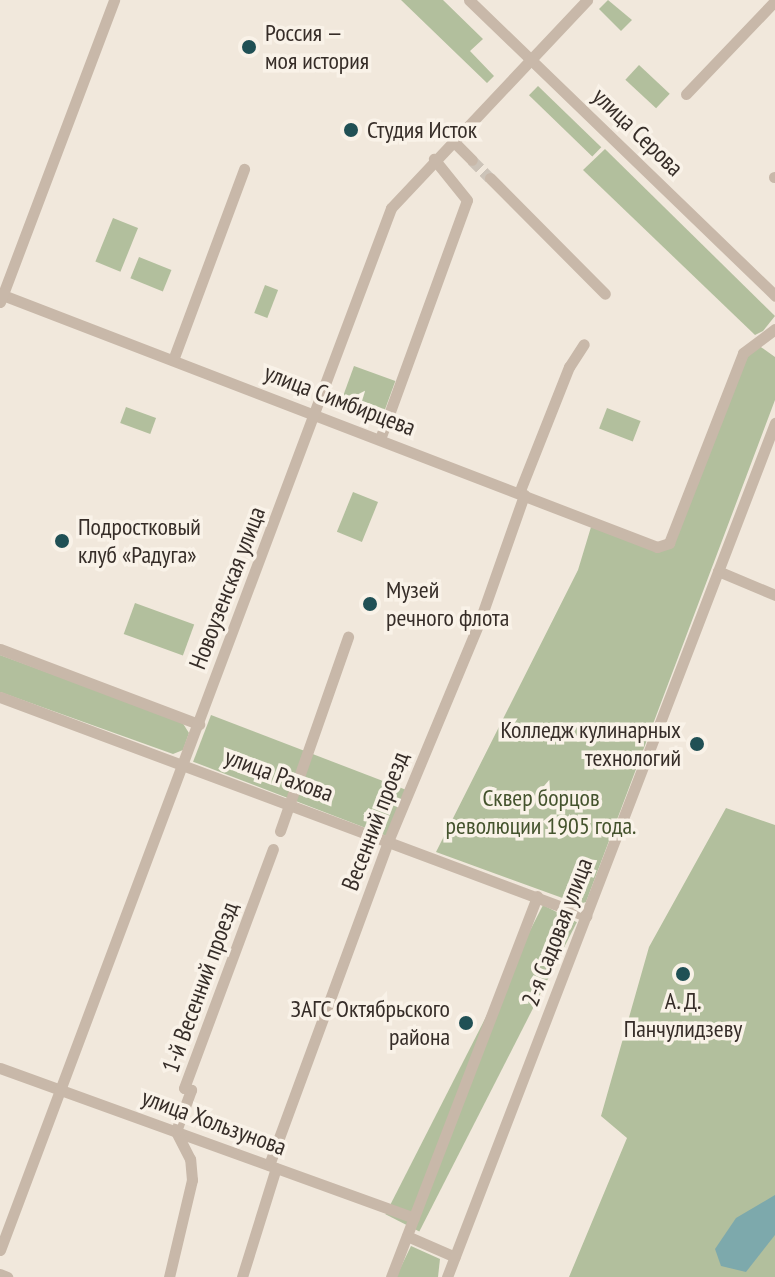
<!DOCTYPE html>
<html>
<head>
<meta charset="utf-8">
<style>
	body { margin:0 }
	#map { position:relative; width:775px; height:1277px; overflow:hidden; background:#f1e8dc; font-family:"PT Sans Narrow",sans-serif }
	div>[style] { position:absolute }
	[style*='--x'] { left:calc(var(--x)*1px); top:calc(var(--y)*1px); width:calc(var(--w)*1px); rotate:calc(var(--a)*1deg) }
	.green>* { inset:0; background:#b2bf9d; transform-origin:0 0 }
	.water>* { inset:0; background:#7da9ac }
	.minor-tunnel>* { height:11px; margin-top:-5.5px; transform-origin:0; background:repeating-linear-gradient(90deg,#ccc3b8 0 11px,transparent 0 16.5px) }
	.minor>* { height:11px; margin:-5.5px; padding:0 5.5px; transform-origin:5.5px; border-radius:5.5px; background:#c8b8a9 }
	.dots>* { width:22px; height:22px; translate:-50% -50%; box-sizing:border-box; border:4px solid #f9f2e8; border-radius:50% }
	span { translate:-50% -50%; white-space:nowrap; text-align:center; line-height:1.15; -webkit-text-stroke:7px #f9f2e8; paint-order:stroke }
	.poi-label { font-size:24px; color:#362d28 }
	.left { translate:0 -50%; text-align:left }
	.right { translate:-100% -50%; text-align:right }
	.street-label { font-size:24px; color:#362d28 }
	.park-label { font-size:24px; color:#44532d }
</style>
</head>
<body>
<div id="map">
	<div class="green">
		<i style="clip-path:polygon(401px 0,443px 0,483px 39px,470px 51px,494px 76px,487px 83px)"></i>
		<i style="clip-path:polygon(608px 0,632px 20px,621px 31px,599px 9px)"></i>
		<i style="left:639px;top:65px;width:42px;height:20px;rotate:43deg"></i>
		<i style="left:538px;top:86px;width:88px;height:13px;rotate:44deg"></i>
		<i style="clip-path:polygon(605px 149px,775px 316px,763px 331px,755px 335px,583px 170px)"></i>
		<i style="left:113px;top:218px;width:27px;height:47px;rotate:22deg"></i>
		<i style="left:139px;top:257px;width:35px;height:23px;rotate:22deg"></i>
		<i style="left:265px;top:285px;width:14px;height:30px;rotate:21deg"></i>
		<i style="clip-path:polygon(758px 345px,775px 357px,775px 400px,586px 902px,579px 904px,436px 852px,578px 570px,591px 527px,657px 552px,673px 546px,748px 354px)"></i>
		<i style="left:354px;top:366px;width:44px;height:34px;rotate:20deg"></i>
		<i style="left:126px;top:407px;width:32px;height:17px;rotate:20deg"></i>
		<i style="left:607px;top:408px;width:36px;height:22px;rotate:21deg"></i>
		<i style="left:353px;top:492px;width:27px;height:43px;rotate:22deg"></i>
		<i style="left:135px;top:603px;width:63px;height:33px;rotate:20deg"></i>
		<i style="clip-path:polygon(0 655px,182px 722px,189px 733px,183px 750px,173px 754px,0 692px)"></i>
		<i style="left:211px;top:715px;width:210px;height:50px;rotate:21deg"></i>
		<i style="clip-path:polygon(726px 808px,775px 825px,775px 1277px,569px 1277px,627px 1138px,601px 1116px,649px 947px)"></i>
		<i style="left:543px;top:905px;width:38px;height:347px;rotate:27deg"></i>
		<i style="clip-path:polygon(411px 1246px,440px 1259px,438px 1277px,396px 1277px)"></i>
	</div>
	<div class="water">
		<i style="clip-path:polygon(775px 1195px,775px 1235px,746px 1272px,721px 1266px,715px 1249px,736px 1218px)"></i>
	</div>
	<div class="minor-tunnel">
		<i style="--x:472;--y:160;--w:25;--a:45"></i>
	</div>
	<div class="minor">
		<i style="--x:469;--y:0;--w:426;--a:44"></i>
		<i style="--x:686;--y:94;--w:129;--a:-46.3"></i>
		<i style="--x:452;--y:140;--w:28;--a:45"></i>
		<i style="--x:774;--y:177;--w:1;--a:0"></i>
		<i style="--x:490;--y:178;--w:163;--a:45.2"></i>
		<i style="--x:0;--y:294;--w:704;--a:21.06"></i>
		<i style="--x:657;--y:547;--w:13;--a:-18"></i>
		<i style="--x:669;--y:543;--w:204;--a:-68.7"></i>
		<i style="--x:743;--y:353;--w:40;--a:-37"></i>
		<i style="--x:0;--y:302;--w:323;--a:-69.3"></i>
		<i style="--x:173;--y:360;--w:204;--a:-69.6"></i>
		<i style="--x:380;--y:439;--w:254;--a:-70"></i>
		<i style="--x:467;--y:200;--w:53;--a:-128.8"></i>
		<i style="--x:519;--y:493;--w:136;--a:-68.4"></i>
		<i style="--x:569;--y:367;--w:27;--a:-57"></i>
		<i style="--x:718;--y:571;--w:62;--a:22.8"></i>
		<i style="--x:0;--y:649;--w:213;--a:20.7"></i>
		<i style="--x:0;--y:697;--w:626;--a:20.49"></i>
		<i style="--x:280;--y:831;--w:206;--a:-70.7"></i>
		<i style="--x:0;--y:1068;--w:440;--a:19.9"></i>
		<i style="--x:269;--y:1165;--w:347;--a:-69.8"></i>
		<i style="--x:389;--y:839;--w:234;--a:-67.4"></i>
		<i style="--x:479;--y:623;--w:136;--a:-70.6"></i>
		<i style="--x:407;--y:1236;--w:52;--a:23.6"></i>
		<i style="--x:0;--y:1250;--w:1113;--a:-69.43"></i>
		<i style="--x:391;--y:208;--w:286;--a:-46.7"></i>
		<i style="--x:0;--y:1274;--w:8;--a:23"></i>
		<i style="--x:169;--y:1277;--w:100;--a:-76.7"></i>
		<i style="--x:192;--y:1180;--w:21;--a:-95"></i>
		<i style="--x:190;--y:1159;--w:31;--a:-117"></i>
		<i style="--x:176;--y:1131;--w:44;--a:-69.9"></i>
		<i style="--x:191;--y:1090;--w:7;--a:-164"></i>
		<i style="--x:184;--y:1088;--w:255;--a:-69.6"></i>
		<i style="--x:242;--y:1277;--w:114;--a:-72.7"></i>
		<i style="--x:391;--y:1277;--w:408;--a:-69"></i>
		<i style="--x:447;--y:1277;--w:915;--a:-68.99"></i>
	</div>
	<div class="dots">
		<i style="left:249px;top:47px;background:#205055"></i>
		<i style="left:351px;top:130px;background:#205055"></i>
		<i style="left:62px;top:541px;background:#205055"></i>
		<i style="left:370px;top:604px;background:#205055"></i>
		<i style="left:697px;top:744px;background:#205055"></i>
		<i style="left:683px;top:974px;background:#205055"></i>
		<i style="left:466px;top:1023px;background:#205055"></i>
	</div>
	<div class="poi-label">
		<span class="left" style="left:265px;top:47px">Россия —<br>моя история</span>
		<span class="left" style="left:367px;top:130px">Студия Исток</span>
		<span class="left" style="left:78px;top:541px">Подростковый<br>клуб «Радуга»</span>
		<span class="left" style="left:386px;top:604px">Музей<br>речного флота</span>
		<span class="right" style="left:681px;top:744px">Колледж кулинарных<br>технологий</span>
		<span style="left:683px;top:1015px">А. Д.<br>Панчулидзеву</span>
		<span class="right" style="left:450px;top:1023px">ЗАГС Октябрьского<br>района</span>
	</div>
	<div class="street-label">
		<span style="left:638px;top:132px;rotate:44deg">улица Серова</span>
		<span style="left:340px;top:400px;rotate:21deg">улица Симбирцева</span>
		<span style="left:227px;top:588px;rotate:-69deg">Новоузенская улица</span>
		<span style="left:279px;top:775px;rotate:20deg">улица Рахова</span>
		<span style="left:375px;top:821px;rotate:-69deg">Весенний проезд</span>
		<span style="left:557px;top:932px;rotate:-69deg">2-я Садовая улица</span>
		<span style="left:200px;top:987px;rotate:-70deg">1-й Весенний проезд</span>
		<span style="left:214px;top:1122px;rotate:20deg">улица Хользунова</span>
	</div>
	<div class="park-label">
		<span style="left:541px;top:812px">Сквер борцов<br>революции 1905 года.</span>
	</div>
</div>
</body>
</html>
